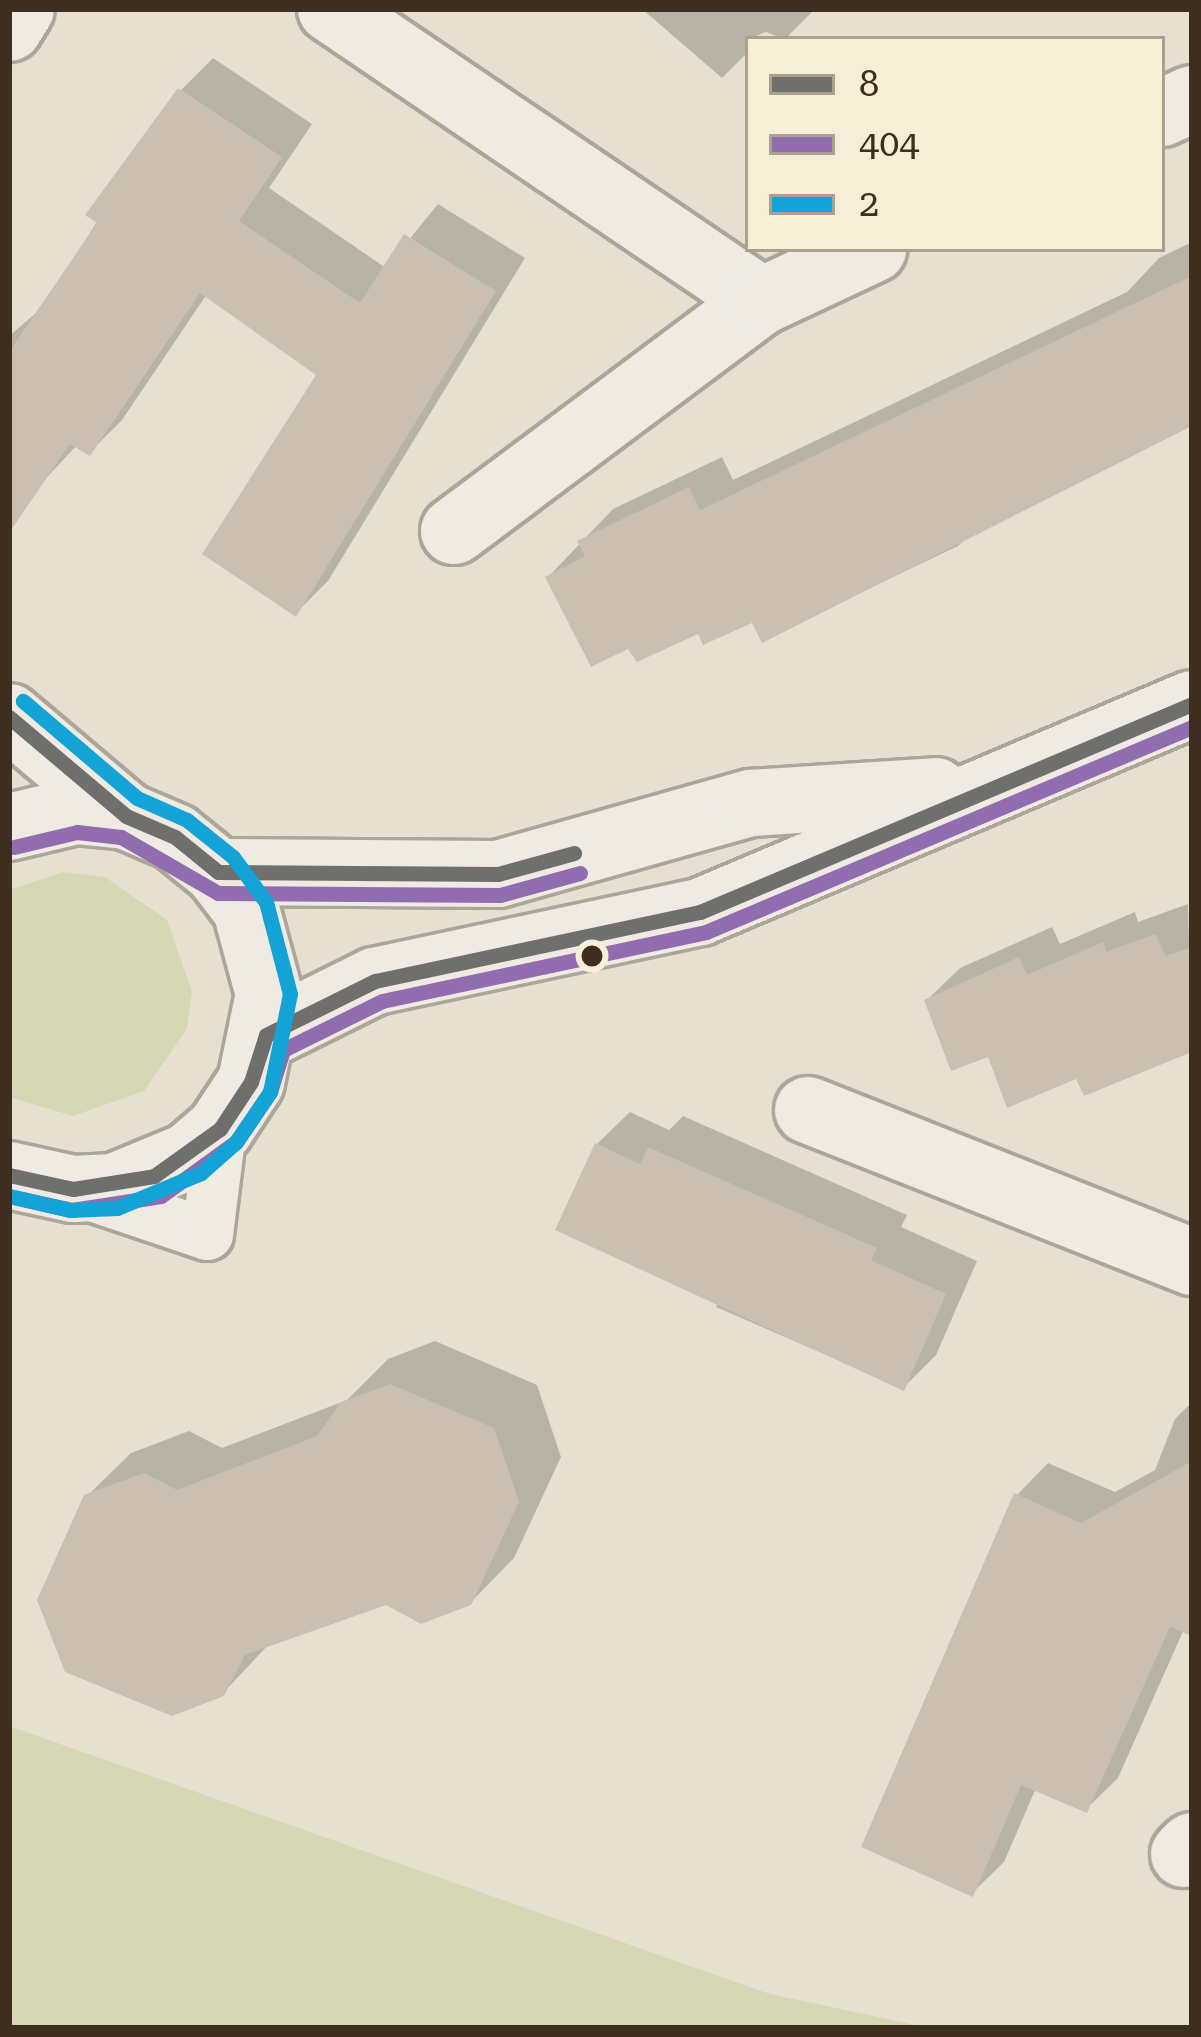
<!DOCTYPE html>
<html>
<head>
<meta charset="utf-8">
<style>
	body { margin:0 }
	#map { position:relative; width:1201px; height:2037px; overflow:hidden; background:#e7e0d1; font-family:"Roboto Serif",serif }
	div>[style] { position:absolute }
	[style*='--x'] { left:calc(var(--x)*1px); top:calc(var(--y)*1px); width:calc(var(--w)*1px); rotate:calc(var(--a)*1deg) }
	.green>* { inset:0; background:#d6d7b3 }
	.shadow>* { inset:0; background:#0003 }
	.building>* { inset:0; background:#cbbfb2 }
	.roads { filter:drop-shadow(3px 0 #ada599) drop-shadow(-3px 0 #ada599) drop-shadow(0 3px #ada599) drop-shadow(0 -3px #ada599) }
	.service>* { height:51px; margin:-25.5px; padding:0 25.5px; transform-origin:25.5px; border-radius:25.5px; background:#efebe3 }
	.minor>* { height:66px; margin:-33px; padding:0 33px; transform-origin:33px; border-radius:33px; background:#efebe3 }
	.tertiary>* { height:66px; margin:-33px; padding:0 33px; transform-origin:33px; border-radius:33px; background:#efebe3 }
	.bus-1>* { height:15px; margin:-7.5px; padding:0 7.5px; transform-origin:7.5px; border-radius:7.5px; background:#6f6f6e }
	.bus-2>* { height:15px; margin:-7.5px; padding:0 7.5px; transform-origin:7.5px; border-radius:7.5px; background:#916caf }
	.bus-3>* { height:15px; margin:-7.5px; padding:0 7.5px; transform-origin:7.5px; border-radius:7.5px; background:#13a3d7 }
	.dots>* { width:33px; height:33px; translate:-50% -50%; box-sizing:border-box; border:6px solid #f7eed8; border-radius:50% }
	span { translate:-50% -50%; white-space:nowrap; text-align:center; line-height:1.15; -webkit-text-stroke:10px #f7eed8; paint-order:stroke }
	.frame { position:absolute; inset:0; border:12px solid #3d2e20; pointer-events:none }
	.legend { position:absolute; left:745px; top:36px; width:420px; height:216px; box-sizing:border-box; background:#f7eed8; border:3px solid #ada18e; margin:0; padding:15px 21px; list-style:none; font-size:36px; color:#3d2e20 }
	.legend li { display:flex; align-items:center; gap:24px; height:60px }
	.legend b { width:60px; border:3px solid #ada18e }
</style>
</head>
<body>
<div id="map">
	<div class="green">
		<i style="clip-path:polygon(63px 872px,105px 877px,167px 920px,192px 992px,187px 1029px,144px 1091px,73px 1116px,9px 1097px,9px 890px)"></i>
		<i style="clip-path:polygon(9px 1726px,770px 1994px,930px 2028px,9px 2028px)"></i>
	</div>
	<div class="shadow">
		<i style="clip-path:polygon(642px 9px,815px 9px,785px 39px,766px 32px,748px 39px,748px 52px,722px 78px)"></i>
		<i style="clip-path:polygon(213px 58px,312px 124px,269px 188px,386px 268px,438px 204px,525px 258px,328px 581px,296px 613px,320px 374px,207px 294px,122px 420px,90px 452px,77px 445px,36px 489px,9px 472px,9px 336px,42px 308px,181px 90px)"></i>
		<i style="clip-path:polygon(1192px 242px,1192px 423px,976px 528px,958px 546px,763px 639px,753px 619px,630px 646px,548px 577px,613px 509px,722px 457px,733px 480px,1127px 292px,1159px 258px)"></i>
		<i style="clip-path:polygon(1188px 904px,1192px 1049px,1078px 1075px,990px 1054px,927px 1000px,960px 968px,1052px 927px,1060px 944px,1135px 912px,1138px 922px)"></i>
		<i style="clip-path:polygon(630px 1112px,669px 1130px,683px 1116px,907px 1215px,901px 1227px,977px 1261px,936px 1355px,903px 1388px,716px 1307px,720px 1297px,597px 1144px)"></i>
		<i style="clip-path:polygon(435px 1341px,537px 1385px,561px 1457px,514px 1558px,470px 1603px,386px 1601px,270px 1643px,223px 1693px,86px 1497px,131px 1453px,189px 1431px,222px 1448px,347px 1400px,388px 1359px)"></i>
		<i style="clip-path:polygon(1192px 1402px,1192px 1633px,1184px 1629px,1118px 1778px,1086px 1809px,1036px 1788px,1004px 1862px,972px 1893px,1017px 1495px,1048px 1463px,1115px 1492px,1155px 1470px,1175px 1419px)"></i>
	</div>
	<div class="building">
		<i style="clip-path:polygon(178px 88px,282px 157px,239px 221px,360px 303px,404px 234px,496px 291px,296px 617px,202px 554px,316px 375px,200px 293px,90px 456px,70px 444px,9px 533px,9px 352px,97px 223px,85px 215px)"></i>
		<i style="clip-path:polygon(1192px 276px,1192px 426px,762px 643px,752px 623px,703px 645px,698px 634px,637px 662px,628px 649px,591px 667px,545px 577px,585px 556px,577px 541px,689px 487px,700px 510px)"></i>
		<i style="clip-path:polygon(1155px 934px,1166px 956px,1192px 947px,1192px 1052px,1084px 1096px,1076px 1079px,1007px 1108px,988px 1057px,951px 1071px,924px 1000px,1019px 957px,1027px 975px,1103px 942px,1106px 952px)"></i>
		<i style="clip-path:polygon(595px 1143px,640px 1164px,648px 1147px,877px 1248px,871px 1260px,946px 1294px,904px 1391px,555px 1230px)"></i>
		<i style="clip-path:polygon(390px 1384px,494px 1428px,519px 1502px,471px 1605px,421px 1624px,386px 1605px,245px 1655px,224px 1696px,172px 1716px,65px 1672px,37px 1600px,84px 1495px,144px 1473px,177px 1490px,317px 1436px,341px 1402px)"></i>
		<i style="clip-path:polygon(1192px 1461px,1192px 1636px,1170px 1627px,1087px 1813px,1021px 1785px,973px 1897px,861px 1847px,1014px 1493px,1081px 1523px)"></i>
	</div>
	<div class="roads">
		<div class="service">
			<i style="--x:74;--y:1189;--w:140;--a:18.7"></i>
			<i style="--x:207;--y:1234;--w:106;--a:-82.9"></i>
		</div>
		<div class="minor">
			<i style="--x:331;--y:9;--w:521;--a:34.12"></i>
			<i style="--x:9;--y:28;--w:22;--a:-58"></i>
			<i style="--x:1162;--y:113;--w:33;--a:-25"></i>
			<i style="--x:454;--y:531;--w:384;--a:-36.8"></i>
			<i style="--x:762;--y:301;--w:123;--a:-25.1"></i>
			<i style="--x:9;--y:717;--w:153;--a:40.2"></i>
			<i style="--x:808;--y:1110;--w:413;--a:21.6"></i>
			<i style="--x:1184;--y:1854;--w:11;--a:-45"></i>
		</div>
		<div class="tertiary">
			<i style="--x:9;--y:827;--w:69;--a:-13.4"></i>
			<i style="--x:76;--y:811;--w:50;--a:5.7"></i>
			<i style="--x:126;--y:816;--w:53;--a:23.2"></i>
			<i style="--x:175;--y:837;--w:55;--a:39.1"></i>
			<i style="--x:218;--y:872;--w:46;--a:52.9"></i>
			<i style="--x:246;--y:909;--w:88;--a:74.9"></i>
			<i style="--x:269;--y:994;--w:90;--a:101.6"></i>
			<i style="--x:251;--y:1082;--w:56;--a:123.4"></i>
			<i style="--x:220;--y:1129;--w:41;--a:138.9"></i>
			<i style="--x:189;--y:1156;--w:81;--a:157.5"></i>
			<i style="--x:114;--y:1187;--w:41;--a:177.2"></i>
			<i style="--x:73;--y:1189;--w:66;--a:-167.7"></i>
			<i style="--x:218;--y:872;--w:280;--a:0.4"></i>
			<i style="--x:498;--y:874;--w:263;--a:-15.7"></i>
			<i style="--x:751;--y:803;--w:185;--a:-3.7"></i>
			<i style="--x:266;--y:1035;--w:122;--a:-26.4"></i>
			<i style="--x:375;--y:981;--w:332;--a:-12"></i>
			<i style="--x:700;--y:912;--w:534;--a:-22.92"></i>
		</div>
	</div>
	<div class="bus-1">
		<i style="--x:9;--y:717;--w:153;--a:40.2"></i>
		<i style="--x:126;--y:816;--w:53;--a:23.2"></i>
		<i style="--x:175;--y:837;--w:55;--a:39.1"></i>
		<i style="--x:218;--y:872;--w:280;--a:0.4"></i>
		<i style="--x:498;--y:874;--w:79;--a:-15.4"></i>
		<i style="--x:9;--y:1175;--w:66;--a:12.3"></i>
		<i style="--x:73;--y:1189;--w:82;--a:-9.1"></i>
		<i style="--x:154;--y:1176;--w:81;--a:-35.5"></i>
		<i style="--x:220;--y:1129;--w:56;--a:-56.6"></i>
		<i style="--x:251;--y:1082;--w:49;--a:-72.3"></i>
		<i style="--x:266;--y:1035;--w:122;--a:-26.4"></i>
		<i style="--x:375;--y:981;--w:332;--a:-12"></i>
		<i style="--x:700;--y:912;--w:534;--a:-22.92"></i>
	</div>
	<div class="bus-2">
		<i style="--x:14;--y:847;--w:65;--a:-13.4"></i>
		<i style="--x:77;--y:832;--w:44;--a:6.5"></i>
		<i style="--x:121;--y:837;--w:112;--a:30"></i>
		<i style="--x:218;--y:893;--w:282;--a:0.4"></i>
		<i style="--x:500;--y:895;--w:83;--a:-15.4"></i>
		<i style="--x:9;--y:1196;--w:65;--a:12.5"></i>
		<i style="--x:72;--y:1210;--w:90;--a:-8.9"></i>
		<i style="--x:161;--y:1196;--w:92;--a:-35.8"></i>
		<i style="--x:236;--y:1142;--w:60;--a:-55.8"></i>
		<i style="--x:270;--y:1092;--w:44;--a:-72.8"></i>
		<i style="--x:283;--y:1050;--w:110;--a:-26.3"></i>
		<i style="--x:382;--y:1001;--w:331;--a:-12"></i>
		<i style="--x:706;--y:932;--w:527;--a:-22.87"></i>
	</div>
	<div class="bus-3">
		<i style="--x:9;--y:1196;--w:63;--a:12.9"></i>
		<i style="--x:70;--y:1210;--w:47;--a:-2.4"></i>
		<i style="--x:117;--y:1208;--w:91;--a:-22.6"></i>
		<i style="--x:201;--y:1173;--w:47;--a:-41.5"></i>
		<i style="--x:236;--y:1142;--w:60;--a:-55.8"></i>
		<i style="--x:270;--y:1092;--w:100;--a:-78.5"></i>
		<i style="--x:290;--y:994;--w:95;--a:-104.6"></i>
		<i style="--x:266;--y:902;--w:56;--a:-126.3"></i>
		<i style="--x:233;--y:857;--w:59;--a:-141.2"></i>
		<i style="--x:187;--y:820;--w:55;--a:-156.3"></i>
		<i style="--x:137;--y:798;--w:150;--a:-139.6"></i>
	</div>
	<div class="dots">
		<i style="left:592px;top:956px;background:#3d2e20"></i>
	</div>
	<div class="frame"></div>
	<ul class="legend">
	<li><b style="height:15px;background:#6f6f6e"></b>8</li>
	<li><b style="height:15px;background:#916caf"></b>404</li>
	<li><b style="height:15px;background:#13a3d7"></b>2</li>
	</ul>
</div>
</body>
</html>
